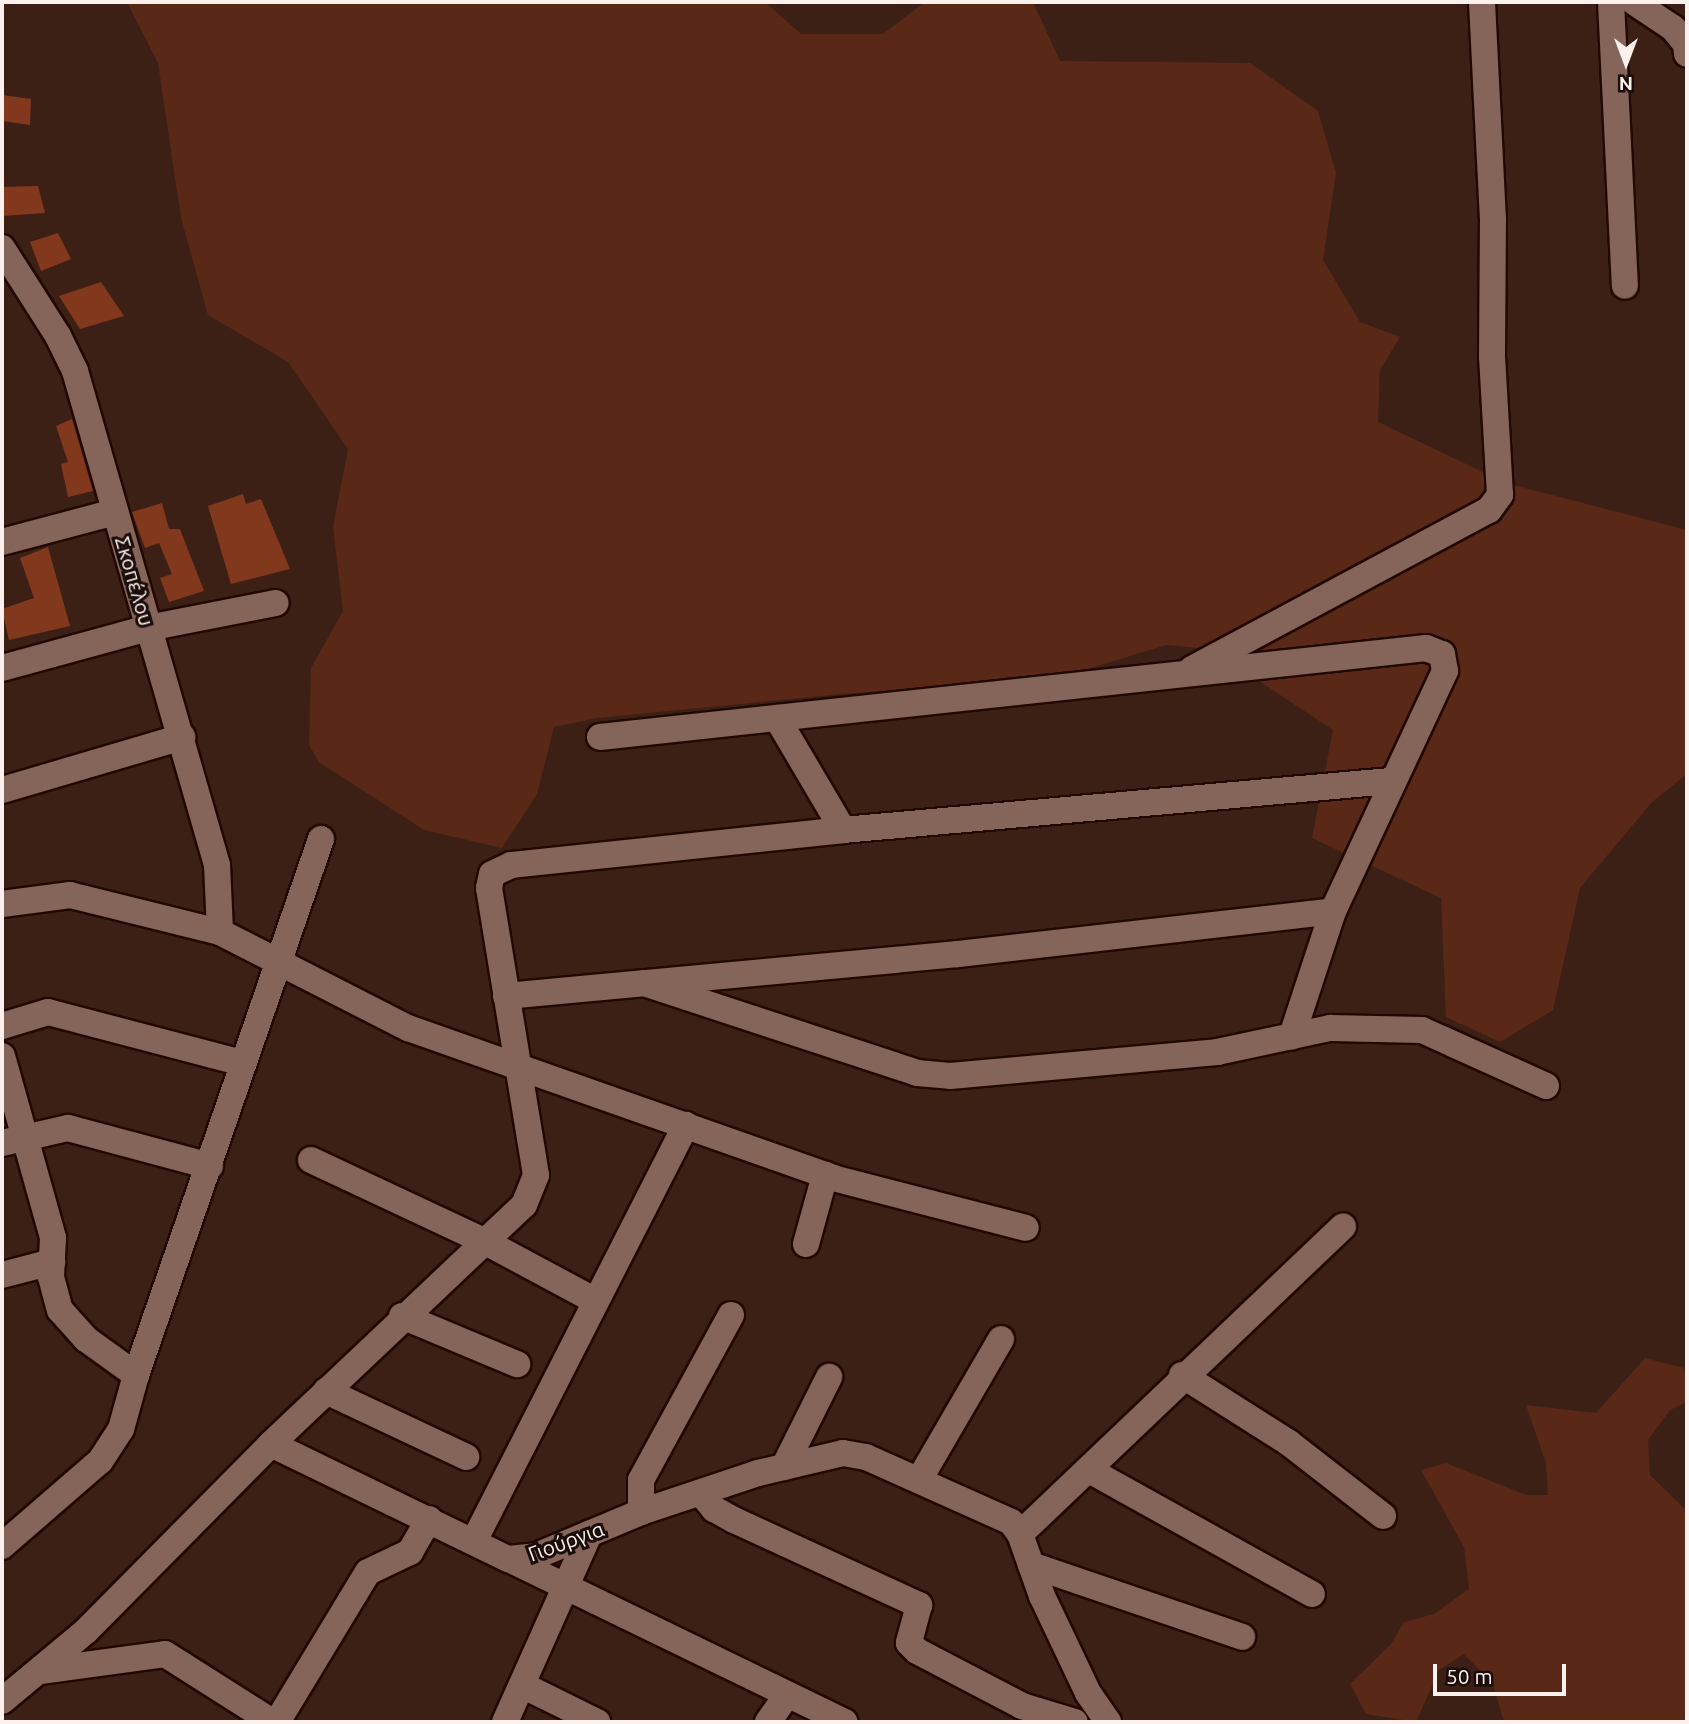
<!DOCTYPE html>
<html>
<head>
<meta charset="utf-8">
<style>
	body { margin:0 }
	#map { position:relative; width:1689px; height:1724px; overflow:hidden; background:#3c2016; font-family:Ubuntu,sans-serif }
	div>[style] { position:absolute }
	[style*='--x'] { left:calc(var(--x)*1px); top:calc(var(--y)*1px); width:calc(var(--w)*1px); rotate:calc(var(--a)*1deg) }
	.green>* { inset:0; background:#592817 }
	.building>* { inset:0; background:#82381d }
	.roads { filter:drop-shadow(2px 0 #210802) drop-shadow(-2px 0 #210802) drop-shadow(0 2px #210802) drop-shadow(0 -2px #210802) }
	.minor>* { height:26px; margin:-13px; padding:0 13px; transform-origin:13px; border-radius:13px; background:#856459 }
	span { translate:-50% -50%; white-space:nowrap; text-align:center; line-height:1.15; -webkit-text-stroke:6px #1a0d09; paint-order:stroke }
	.street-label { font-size:21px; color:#fdf1ed }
	.frame { position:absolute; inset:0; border:4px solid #fdf1ed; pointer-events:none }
	.north { position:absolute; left:1591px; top:28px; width:70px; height:70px; -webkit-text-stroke:5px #1a0d09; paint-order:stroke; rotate:180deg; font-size:19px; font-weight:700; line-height:28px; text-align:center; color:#fdf1ed }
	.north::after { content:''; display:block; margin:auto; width:24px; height:32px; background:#fdf1ed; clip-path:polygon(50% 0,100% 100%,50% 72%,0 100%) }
	.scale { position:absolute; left:1433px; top:1664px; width:133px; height:32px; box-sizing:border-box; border:4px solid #fdf1ed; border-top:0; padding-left:9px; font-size:21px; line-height:24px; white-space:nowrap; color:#fdf1ed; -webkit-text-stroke:5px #1a0d09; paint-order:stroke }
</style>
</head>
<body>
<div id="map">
	<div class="green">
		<i style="clip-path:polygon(127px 2px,765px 2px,801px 34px,883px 34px,925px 2px,1033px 2px,1060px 61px,1250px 63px,1318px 111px,1336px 173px,1323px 260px,1360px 322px,1400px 337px,1380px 370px,1378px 422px,1506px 483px,1687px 530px,1687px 774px,1652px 802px,1580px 888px,1553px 1010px,1500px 1042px,1446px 1017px,1441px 898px,1312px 838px,1333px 730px,1211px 649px,1166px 645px,1055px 679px,842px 694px,597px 718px,554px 727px,537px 794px,502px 848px,424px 830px,319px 762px,309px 745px,311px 668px,343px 611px,333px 527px,348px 449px,288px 362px,208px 315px,181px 218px,158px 63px)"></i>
		<i style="clip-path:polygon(1645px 1358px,1684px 1368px,1687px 1376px,1687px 1402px,1670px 1410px,1648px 1440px,1650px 1475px,1687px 1511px,1687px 1722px,1508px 1722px,1503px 1719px,1493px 1684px,1464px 1654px,1439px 1670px,1416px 1722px,1366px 1714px,1350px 1684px,1391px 1644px,1404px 1622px,1434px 1614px,1469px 1589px,1464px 1547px,1421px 1470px,1446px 1463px,1526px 1495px,1548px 1495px,1546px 1463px,1526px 1405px,1596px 1413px)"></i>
	</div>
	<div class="building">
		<i style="clip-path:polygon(2px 95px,31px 99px,30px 125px,2px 121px)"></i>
		<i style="clip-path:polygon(38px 186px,45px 213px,2px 216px,2px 187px)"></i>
		<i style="clip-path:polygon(58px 233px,71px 259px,41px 271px,30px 242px)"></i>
		<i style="clip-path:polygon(101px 282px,124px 316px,80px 329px,59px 296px)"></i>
		<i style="clip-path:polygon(72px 419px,93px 491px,68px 497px,61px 464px,68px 462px,56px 426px)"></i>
		<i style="clip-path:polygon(243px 494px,246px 504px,261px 499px,290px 569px,231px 584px,208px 506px)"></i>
		<i style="clip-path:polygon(162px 503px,169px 529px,180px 529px,204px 591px,169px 602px,160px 578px,172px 574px,159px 543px,145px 548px,132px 512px)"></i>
		<i style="clip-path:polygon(48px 547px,70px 626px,9px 640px,2px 609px,34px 598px,20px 558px)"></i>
	</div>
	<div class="roads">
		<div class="minor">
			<i style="--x:1611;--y:2;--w:284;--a:87.2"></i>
			<i style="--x:1634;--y:2;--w:47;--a:33.7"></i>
			<i style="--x:1673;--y:28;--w:21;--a:51"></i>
			<i style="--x:1686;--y:44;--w:10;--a:84"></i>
			<i style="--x:2;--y:248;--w:104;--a:57.5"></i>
			<i style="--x:58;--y:336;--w:39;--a:64"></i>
			<i style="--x:75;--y:371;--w:514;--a:73.96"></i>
			<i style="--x:217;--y:865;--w:67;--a:87.4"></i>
			<i style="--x:2;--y:542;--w:117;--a:-14.9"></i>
			<i style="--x:2;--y:668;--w:151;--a:-15.3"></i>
			<i style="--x:148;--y:628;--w:130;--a:-11.1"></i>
			<i style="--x:1192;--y:669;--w:337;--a:-28.2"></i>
			<i style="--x:1489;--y:510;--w:19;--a:-54"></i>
			<i style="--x:1500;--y:495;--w:138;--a:-93.3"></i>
			<i style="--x:1492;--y:357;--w:137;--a:-89.6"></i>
			<i style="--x:1493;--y:220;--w:218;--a:-92.9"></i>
			<i style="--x:777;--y:718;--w:130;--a:59.5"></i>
			<i style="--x:600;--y:737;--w:831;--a:-6.15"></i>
			<i style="--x:1426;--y:648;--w:17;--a:21"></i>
			<i style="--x:1442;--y:654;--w:17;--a:80"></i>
			<i style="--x:1445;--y:671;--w:265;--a:115"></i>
			<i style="--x:1333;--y:911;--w:132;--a:108.2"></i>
			<i style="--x:2;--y:790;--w:188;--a:-16.4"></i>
			<i style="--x:2;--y:904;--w:69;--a:-7.5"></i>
			<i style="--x:70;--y:895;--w:154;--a:13.9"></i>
			<i style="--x:220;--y:932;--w:211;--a:27.1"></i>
			<i style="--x:408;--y:1028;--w:451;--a:19.4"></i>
			<i style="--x:833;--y:1178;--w:199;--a:14.5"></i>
			<i style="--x:644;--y:983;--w:287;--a:18.2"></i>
			<i style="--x:917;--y:1073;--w:33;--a:5"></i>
			<i style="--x:950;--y:1076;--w:268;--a:-5.1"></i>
			<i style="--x:1217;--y:1052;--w:116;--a:-12"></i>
			<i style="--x:1330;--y:1028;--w:92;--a:1.2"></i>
			<i style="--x:1422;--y:1030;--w:136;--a:24.3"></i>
			<i style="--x:506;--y:996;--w:454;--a:-5.3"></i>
			<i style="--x:958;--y:954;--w:377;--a:-6.5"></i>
			<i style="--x:2;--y:1026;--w:48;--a:-16.9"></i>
			<i style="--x:48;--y:1012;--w:202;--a:14.7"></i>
			<i style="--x:2;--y:1056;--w:189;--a:74.3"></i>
			<i style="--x:53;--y:1238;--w:39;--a:93"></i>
			<i style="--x:51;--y:1277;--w:34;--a:75"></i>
			<i style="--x:60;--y:1310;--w:39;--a:48"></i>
			<i style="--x:86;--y:1339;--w:62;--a:35.8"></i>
			<i style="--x:136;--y:1375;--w:56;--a:105.5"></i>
			<i style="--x:121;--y:1429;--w:38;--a:123"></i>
			<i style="--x:100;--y:1461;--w:130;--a:139.1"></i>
			<i style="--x:2;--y:1143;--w:68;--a:-12.8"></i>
			<i style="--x:68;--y:1128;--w:147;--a:15"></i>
			<i style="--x:311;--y:1160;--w:189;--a:25.1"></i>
			<i style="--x:482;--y:1240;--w:129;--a:28.2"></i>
			<i style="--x:806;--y:1244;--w:72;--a:-74.6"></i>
			<i style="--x:2;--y:1275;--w:52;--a:-14.6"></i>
			<i style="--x:402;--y:1316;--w:125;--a:22.7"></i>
			<i style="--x:136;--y:1375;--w:567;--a:-70.96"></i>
			<i style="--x:1182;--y:1375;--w:127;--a:32.4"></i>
			<i style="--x:1289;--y:1443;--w:119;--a:37.8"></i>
			<i style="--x:326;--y:1391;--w:155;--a:25.2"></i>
			<i style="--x:271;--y:1444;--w:348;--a:-43.4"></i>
			<i style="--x:524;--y:1205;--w:32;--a:-68"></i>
			<i style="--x:536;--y:1175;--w:291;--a:-99.3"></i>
			<i style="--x:489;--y:888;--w:14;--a:-78"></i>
			<i style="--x:492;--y:874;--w:21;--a:-25"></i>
			<i style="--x:511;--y:865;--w:334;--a:-6"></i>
			<i style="--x:843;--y:830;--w:549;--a:-5.12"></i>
			<i style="--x:784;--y:1467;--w:101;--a:-63.4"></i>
			<i style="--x:1089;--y:1470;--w:255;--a:29.1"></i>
			<i style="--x:919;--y:1480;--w:163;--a:-59.8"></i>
			<i style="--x:701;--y:1493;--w:21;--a:51"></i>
			<i style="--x:714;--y:1509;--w:23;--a:29"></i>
			<i style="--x:734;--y:1520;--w:204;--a:24.7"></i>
			<i style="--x:919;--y:1605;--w:39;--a:105"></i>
			<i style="--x:909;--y:1643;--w:11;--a:45"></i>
			<i style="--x:917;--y:1651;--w:119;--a:27.6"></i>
			<i style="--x:1022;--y:1706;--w:55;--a:16.8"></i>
			<i style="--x:641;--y:1512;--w:32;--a:-90"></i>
			<i style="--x:641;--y:1480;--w:188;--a:-61.4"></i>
			<i style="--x:1020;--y:1534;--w:446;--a:-43.6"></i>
			<i style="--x:474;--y:1541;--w:467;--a:-63"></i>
			<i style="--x:509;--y:1559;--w:373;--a:25.9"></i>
			<i style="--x:1031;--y:1565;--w:223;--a:18.8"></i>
			<i style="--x:40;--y:1671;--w:126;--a:-7.7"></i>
			<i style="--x:165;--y:1654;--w:127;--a:32.4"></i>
			<i style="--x:522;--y:1685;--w:84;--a:26.3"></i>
			<i style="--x:2;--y:1701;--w:109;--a:-39.8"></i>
			<i style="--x:86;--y:1631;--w:263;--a:-45.3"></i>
			<i style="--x:271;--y:1444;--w:263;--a:25.9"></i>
			<i style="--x:508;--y:1559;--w:28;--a:-6"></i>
			<i style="--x:536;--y:1556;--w:114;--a:-22.7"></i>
			<i style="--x:641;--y:1512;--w:123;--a:-18.4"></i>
			<i style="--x:758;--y:1473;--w:87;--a:-13.2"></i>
			<i style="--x:843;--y:1453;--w:23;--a:10"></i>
			<i style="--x:866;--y:1457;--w:159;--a:24.1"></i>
			<i style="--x:1011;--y:1522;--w:15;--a:53"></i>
			<i style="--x:1020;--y:1534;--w:66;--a:70.5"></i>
			<i style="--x:1042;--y:1596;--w:107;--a:64.6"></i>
			<i style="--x:1088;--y:1693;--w:35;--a:55"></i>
			<i style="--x:277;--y:1722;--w:175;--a:-58.8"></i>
			<i style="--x:368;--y:1572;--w:47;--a:-25.5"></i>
			<i style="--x:410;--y:1552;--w:38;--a:-60"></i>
			<i style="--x:505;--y:1722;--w:206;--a:-65.9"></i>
			<i style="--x:768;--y:1722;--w:33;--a:-55"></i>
		</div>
	</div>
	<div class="street-label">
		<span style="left:135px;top:581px;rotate:74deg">Σκοπέλου</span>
		<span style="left:566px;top:1541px;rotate:-20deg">Γιούργια</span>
	</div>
	<div class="frame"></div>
	<div class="north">N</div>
	<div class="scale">50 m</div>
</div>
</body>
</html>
